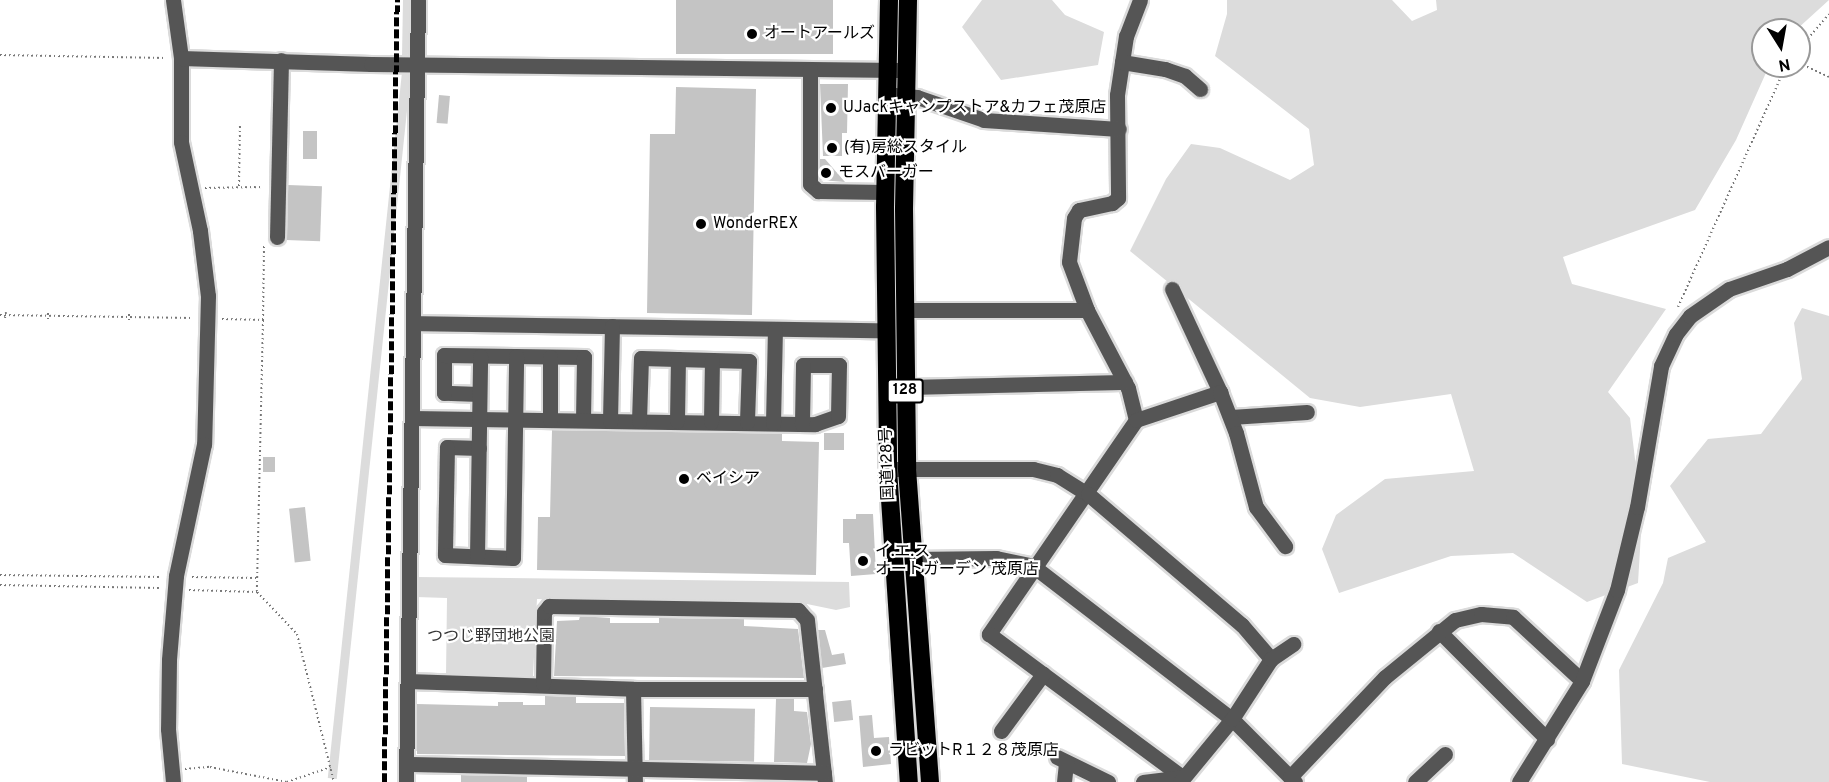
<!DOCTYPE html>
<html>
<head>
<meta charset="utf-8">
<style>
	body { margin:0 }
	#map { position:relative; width:1829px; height:782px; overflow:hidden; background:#fff; font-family:Overpass,"Noto Sans JP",sans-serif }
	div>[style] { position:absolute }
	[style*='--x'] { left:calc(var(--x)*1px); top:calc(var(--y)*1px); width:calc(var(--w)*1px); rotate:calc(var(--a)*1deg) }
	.green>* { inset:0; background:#dcdcdc; transform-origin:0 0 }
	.building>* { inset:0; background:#c4c4c4; transform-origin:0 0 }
	.path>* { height:2px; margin-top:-1px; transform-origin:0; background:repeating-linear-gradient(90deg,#777 0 1.5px,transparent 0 4.5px) }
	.roads { filter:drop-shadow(2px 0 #dbdbdb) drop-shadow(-2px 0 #dbdbdb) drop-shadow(0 2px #dbdbdb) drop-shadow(0 -2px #dbdbdb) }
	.minor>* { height:15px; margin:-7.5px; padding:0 7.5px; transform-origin:7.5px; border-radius:7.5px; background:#555 }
	.highway>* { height:18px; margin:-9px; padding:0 9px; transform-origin:9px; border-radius:9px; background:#000 }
	.rail>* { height:4.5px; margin-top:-2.25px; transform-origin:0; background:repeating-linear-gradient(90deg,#000 0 9px,transparent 0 12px) }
	.dots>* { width:16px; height:16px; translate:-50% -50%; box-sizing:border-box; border:3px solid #fff; border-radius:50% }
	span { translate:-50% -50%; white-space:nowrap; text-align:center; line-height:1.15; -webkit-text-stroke:4.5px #fff; paint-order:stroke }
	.shield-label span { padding:2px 4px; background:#fff; border:2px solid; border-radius:4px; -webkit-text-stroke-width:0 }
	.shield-label { font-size:15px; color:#000; font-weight:700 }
	.poi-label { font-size:16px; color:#000 }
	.left { translate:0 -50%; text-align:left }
	.street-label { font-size:16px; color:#000 }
	.park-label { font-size:16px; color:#333 }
	.north { position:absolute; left:1751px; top:18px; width:60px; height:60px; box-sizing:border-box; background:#fff; border:2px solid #999; border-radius:50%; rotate:169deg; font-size:16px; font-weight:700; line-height:24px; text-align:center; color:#000 }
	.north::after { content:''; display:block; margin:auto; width:21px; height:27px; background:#000; clip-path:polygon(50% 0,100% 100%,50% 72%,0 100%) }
</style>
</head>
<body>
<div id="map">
	<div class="green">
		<i style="clip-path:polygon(403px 0,411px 0,412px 54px,402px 56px)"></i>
		<i style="clip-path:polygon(982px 0,1052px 0,1065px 15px,1104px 32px,1098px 65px,1001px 80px,962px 27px)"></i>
		<i style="clip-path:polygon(1227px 0,1392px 0,1412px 21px,1437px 10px,1436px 0,1829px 0,1796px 30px,1763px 30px,1763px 66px,1769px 66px,1736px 140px,1695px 210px,1563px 257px,1572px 284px,1666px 309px,1608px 392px,1630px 418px,1642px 516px,1638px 583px,1587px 602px,1513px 553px,1451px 556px,1339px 593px,1322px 549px,1336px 515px,1385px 479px,1474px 471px,1451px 394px,1360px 407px,1310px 398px,1130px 251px,1166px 179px,1191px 144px,1220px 148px,1290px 180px,1314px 165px,1309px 129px,1215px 56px,1227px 14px)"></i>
		<i style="left:402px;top:72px;width:9px;height:710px;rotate:6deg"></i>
		<i style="clip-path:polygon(1802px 308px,1829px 316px,1829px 782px,1710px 782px,1622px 764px,1619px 670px,1663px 583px,1668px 558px,1706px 542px,1670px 486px,1708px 439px,1761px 434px,1802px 379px,1794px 323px)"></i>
		<i style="clip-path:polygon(416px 577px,849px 582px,850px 607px,836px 610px,807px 604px,537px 599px,533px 676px,446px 675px,447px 598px,416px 597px)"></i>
		<i style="clip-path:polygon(910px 627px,921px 782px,917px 782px)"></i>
	</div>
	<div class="building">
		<i style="left:676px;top:0;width:157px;height:54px"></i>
		<i style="clip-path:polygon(820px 84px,848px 84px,847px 133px,842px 133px,842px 156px,823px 156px)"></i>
		<i style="clip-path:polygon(676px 87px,756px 89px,752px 315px,647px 313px,650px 134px,675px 134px)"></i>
		<i style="left:439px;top:95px;width:11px;height:28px;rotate:5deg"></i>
		<i style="left:303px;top:131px;width:14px;height:28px"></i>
		<i style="clip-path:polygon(820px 159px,825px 159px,845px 182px,820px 180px)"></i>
		<i style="left:288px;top:185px;width:34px;height:55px;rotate:2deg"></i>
		<i style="clip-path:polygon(552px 430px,782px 433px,782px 441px,819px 442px,816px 575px,537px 570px,538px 517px,550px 517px)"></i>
		<i style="left:824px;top:433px;width:20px;height:17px"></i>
		<i style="left:263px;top:457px;width:12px;height:15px"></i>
		<i style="left:305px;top:507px;width:54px;height:16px;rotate:84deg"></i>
		<i style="clip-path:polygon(856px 514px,873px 514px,876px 574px,851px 576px,849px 543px,843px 543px,843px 519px,856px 519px)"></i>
		<i style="clip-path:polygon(580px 616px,610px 618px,610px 623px,659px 623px,659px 618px,744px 619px,744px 626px,798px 629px,804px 678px,554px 676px,557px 621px,579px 620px)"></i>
		<i style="clip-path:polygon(818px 630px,825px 630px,832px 655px,844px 653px,846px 664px,822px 668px)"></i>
		<i style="clip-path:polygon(545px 696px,576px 697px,576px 703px,624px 703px,625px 756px,417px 754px,417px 704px,498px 706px,498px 702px,523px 702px,523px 705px,545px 705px)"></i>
		<i style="clip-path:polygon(776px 699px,794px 699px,794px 711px,807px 712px,811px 744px,807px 763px,774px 762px)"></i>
		<i style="left:851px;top:700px;width:20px;height:19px;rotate:84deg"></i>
		<i style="left:650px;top:707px;width:105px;height:53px;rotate:1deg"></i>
		<i style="clip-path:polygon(872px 715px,874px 738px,889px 737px,891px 764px,863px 767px,859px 716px)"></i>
		<i style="clip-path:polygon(461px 775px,527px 776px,527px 782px,461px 782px)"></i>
	</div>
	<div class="path">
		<i style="--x:1799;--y:49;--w:46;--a:-49.4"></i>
		<i style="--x:0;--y:55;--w:166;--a:1"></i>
		<i style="--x:1799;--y:63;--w:33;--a:25"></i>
		<i style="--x:239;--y:186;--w:63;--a:-89.1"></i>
		<i style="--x:205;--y:188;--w:57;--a:-1"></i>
		<i style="--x:1678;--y:307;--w:264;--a:-65.9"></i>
		<i style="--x:0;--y:315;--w:192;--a:0.9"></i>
		<i style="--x:5;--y:318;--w:6;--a:-81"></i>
		<i style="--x:48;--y:319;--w:7;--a:-90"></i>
		<i style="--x:222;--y:319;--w:41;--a:1.4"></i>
		<i style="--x:263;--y:320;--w:272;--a:91.3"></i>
		<i style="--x:257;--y:592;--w:58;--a:46.4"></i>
		<i style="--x:297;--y:634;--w:153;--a:76"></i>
		<i style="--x:129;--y:320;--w:6;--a:-90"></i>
		<i style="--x:263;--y:320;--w:75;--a:-89.2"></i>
		<i style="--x:0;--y:575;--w:162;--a:0.7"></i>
		<i style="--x:192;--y:577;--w:66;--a:0.9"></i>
		<i style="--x:0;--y:585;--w:159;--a:1.1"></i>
		<i style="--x:189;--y:590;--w:68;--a:1.7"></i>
		<i style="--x:185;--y:769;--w:25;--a:-5"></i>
		<i style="--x:210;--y:767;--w:78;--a:11"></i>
		<i style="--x:287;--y:782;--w:46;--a:-18.8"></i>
	</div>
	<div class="roads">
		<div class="minor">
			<i style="--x:173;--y:0;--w:59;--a:82.1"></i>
			<i style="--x:181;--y:58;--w:84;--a:90"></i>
			<i style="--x:181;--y:142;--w:91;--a:77.9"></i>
			<i style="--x:200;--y:231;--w:65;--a:83"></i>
			<i style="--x:208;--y:296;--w:148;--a:91.5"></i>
			<i style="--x:204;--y:444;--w:135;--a:102"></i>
			<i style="--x:176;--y:576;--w:84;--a:94.8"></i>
			<i style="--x:169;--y:660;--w:69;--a:90.8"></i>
			<i style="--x:168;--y:729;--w:53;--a:84.6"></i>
			<i style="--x:1140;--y:0;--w:39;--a:111"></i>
			<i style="--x:1126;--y:36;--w:60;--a:98.7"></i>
			<i style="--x:1117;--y:95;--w:103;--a:89.4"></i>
			<i style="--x:1118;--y:198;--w:8;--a:140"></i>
			<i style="--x:1112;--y:203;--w:34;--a:168"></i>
			<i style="--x:1079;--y:210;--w:9;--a:122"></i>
			<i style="--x:1074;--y:218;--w:44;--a:96.5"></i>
			<i style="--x:1069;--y:262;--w:51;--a:69.4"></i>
			<i style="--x:1087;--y:310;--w:88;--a:62.3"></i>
			<i style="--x:1128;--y:388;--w:33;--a:76"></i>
			<i style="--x:1136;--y:420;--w:260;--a:124.5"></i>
			<i style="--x:989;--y:634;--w:240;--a:36.5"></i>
			<i style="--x:181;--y:58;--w:190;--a:1.8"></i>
			<i style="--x:371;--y:64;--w:527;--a:0.65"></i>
			<i style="--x:1122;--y:62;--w:44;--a:9.2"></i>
			<i style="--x:1165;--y:69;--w:21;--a:19"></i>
			<i style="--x:1185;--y:76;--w:20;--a:41"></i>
			<i style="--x:810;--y:69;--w:115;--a:90"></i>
			<i style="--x:810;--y:184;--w:11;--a:41"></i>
			<i style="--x:818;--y:191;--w:67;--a:0.9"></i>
			<i style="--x:895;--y:95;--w:22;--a:5"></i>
			<i style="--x:917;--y:97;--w:71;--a:18.9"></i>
			<i style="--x:984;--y:120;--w:135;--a:3.8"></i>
			<i style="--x:277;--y:237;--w:177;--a:-88.7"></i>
			<i style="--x:1172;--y:289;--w:114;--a:65"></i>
			<i style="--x:904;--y:310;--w:183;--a:0"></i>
			<i style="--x:414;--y:323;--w:470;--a:0.9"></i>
			<i style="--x:905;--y:387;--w:220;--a:-1.3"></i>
			<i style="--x:479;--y:394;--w:35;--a:-178"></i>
			<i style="--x:444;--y:393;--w:38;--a:-90"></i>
			<i style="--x:444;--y:355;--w:140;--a:0.8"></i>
			<i style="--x:584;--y:357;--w:63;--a:90.9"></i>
			<i style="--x:1231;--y:417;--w:76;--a:-3.8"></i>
			<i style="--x:412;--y:418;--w:403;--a:0.9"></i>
			<i style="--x:815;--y:424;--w:24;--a:-19"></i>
			<i style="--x:838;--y:416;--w:51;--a:-88.9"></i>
			<i style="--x:839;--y:365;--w:36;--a:180"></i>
			<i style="--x:803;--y:365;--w:59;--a:91"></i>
			<i style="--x:550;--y:420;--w:63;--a:-90"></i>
			<i style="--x:1136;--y:420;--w:89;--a:-18.4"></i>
			<i style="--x:1220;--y:392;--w:44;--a:68.7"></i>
			<i style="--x:1236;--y:433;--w:77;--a:74.9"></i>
			<i style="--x:1256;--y:507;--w:49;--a:53.4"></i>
			<i style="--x:610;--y:421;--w:95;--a:-88.8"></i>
			<i style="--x:639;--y:421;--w:63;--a:-88.2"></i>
			<i style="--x:641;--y:358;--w:108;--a:1.6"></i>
			<i style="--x:749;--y:361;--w:61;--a:91.9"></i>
			<i style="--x:677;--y:421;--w:62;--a:-89.1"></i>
			<i style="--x:711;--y:422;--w:62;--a:-89.1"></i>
			<i style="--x:773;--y:423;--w:94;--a:-88.8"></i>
			<i style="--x:479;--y:448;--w:32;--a:-178"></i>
			<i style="--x:447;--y:447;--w:108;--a:91.1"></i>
			<i style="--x:445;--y:555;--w:68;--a:2.5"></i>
			<i style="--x:513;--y:558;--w:202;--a:-89.1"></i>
			<i style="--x:897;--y:469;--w:136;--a:0"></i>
			<i style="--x:1033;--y:469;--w:25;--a:14"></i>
			<i style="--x:1057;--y:475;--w:36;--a:32"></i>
			<i style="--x:1088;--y:494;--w:202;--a:40.4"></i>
			<i style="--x:1242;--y:625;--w:45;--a:49.5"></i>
			<i style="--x:477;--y:556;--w:200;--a:-89.1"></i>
			<i style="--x:912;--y:559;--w:84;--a:-0.7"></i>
			<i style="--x:996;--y:558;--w:38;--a:12"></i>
			<i style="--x:1033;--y:566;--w:251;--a:37.6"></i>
			<i style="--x:1232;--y:719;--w:89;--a:45"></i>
			<i style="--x:1439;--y:631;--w:153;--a:45"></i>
			<i style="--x:408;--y:681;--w:225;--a:2"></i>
			<i style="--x:633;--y:689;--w:182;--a:0"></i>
			<i style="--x:543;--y:684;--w:72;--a:-89.2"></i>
			<i style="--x:544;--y:612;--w:8;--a:-50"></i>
			<i style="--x:549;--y:606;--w:249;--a:0.9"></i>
			<i style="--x:798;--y:610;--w:13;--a:48"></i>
			<i style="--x:807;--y:620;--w:163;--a:83.7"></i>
			<i style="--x:633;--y:689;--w:93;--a:88.8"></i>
			<i style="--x:1001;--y:731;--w:71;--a:-53.6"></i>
			<i style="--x:1057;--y:757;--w:57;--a:26.1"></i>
			<i style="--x:407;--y:764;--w:417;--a:1.2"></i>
			<i style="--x:1290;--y:777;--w:138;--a:-46.5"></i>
			<i style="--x:1385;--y:677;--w:90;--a:-39.2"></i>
			<i style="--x:1455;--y:620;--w:27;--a:-13"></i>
			<i style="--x:1481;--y:614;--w:32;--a:5"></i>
			<i style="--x:1513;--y:617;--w:94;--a:42.8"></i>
			<i style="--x:406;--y:782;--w:782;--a:-89.12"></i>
			<i style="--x:1064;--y:782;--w:20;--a:-84"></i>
			<i style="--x:1143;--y:782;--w:39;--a:-7"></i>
			<i style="--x:1180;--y:782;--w:82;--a:-50.5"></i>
			<i style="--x:1232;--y:719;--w:72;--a:-57"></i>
			<i style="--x:1271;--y:659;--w:27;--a:-34"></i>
			<i style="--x:1415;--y:782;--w:41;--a:-43"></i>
			<i style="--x:1519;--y:782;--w:119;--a:-58"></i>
			<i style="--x:1582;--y:681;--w:97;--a:-69"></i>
			<i style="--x:1617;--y:590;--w:85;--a:-76.5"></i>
			<i style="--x:1637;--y:507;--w:143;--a:-80.3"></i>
			<i style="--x:1661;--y:366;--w:35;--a:-65"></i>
			<i style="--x:1676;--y:334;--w:23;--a:-52"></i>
			<i style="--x:1690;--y:316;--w:47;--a:-34.7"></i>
			<i style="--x:1729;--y:289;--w:61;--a:-19"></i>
			<i style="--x:1787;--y:269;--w:47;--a:-27.6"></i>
		</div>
		<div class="highway">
			<i style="--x:889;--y:0;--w:207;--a:91.1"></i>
			<i style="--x:885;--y:207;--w:262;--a:89.3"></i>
			<i style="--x:888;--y:469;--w:314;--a:86.2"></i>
			<i style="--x:908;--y:0;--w:209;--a:91.1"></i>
			<i style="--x:904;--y:209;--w:260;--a:89.3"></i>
			<i style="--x:907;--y:469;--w:314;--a:85.8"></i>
		</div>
	</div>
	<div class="rail">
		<i style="--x:384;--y:782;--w:782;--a:-89.05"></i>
	</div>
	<div class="dots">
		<i style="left:752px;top:34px;background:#000"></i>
		<i style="left:831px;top:108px;background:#000"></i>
		<i style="left:832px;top:148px;background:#000"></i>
		<i style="left:826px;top:173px;background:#000"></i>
		<i style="left:701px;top:224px;background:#000"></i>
		<i style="left:684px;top:479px;background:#000"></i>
		<i style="left:863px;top:561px;background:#000"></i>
		<i style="left:876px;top:751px;background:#000"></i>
	</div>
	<div class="shield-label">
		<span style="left:905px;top:391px">128</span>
	</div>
	<div class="poi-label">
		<span class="left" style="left:764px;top:34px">オートアールズ</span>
		<span class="left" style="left:843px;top:108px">UJackキャンプストア&amp;カフェ茂原店</span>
		<span class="left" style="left:844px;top:148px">(有)房総スタイル</span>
		<span class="left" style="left:838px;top:173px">モスバーガー</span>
		<span class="left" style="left:713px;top:224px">WonderREX</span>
		<span class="left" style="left:696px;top:479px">ベイシア</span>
		<span class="left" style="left:875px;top:561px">イ.エ.ス<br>オートガーデン 茂原店</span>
		<span class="left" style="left:888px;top:751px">ラビットR１２８茂原店</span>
	</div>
	<div class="street-label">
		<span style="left:888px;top:464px;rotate:-92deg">国道128号</span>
	</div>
	<div class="park-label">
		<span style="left:491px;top:637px">つつじ野団地公園</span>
	</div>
	<div class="north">N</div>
</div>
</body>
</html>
